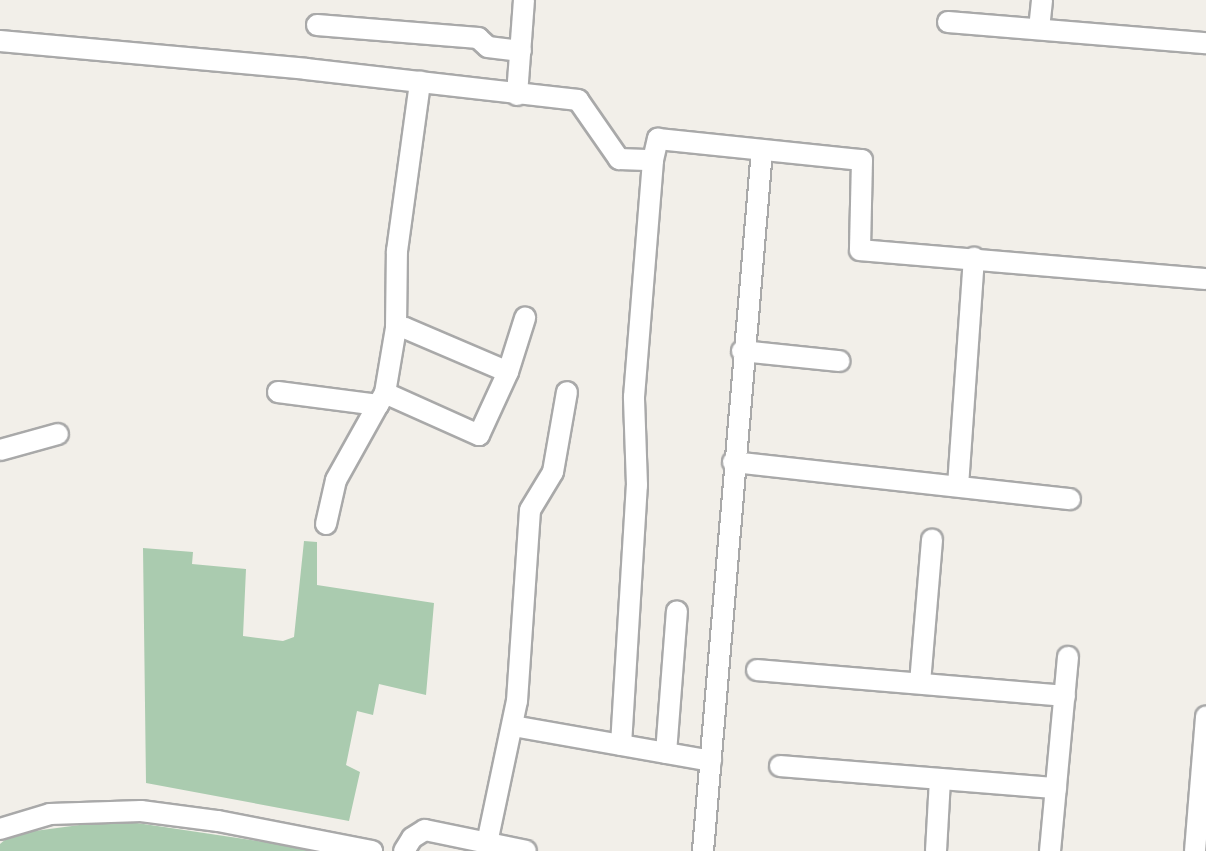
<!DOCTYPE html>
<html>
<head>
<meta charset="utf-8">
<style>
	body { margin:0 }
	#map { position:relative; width:1206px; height:851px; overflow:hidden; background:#f2efe9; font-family:Karla,sans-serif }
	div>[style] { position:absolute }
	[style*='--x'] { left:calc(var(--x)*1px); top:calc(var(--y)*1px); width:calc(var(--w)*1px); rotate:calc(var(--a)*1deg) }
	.cemetery>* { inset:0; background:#aacbaf }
	.roads { filter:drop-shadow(2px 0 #a9a9a9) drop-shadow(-2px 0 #a9a9a9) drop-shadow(0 2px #a9a9a9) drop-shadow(0 -2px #a9a9a9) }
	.minor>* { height:20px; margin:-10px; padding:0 10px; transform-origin:10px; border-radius:10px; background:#fff }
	span { translate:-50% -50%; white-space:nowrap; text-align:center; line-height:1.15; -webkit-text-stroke:5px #fff; paint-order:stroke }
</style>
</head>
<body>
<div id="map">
	<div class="cemetery">
		<i style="clip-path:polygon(304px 541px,317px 542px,317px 585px,434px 603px,426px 695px,379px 684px,373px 715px,357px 711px,346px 765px,360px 772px,349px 821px,146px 783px,143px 548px,193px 552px,192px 564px,246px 569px,243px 636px,283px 641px,294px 637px)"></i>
		<i style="clip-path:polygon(117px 820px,311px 849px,319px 851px,0 851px,0 844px,12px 834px)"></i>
	</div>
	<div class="roads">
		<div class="minor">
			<i style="--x:948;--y:22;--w:259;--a:4.7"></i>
			<i style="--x:317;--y:25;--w:162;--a:4.6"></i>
			<i style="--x:478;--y:38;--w:13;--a:42"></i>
			<i style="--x:488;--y:47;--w:33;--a:7"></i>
			<i style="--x:1039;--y:29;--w:29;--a:-84"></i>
			<i style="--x:0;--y:41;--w:307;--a:5.2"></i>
			<i style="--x:306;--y:69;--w:274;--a:6.5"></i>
			<i style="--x:578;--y:100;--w:72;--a:55.2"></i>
			<i style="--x:619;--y:159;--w:34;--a:2"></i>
			<i style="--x:653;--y:160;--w:22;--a:-77"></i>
			<i style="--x:658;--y:139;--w:205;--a:5.9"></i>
			<i style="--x:862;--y:160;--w:90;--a:91.3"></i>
			<i style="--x:860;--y:250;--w:347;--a:4.8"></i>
			<i style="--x:517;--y:95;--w:95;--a:-85.8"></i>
			<i style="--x:396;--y:328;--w:9;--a:0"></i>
			<i style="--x:405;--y:328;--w:112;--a:23.1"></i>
			<i style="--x:742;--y:351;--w:98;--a:5.9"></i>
			<i style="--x:278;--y:392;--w:101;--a:7.4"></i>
			<i style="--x:378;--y:405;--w:14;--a:-60"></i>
			<i style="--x:385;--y:393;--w:66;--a:-80.4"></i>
			<i style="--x:396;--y:328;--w:77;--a:-89.3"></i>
			<i style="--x:397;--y:251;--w:171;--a:-82.2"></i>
			<i style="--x:385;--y:393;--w:103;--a:24.1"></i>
			<i style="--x:479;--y:435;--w:69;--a:-65.3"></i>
			<i style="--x:508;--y:372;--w:57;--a:-72.5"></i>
			<i style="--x:0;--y:450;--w:60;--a:-15.4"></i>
			<i style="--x:733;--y:462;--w:339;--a:6.3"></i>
			<i style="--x:958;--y:486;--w:229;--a:-86"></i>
			<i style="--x:326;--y:524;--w:45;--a:-77.2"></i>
			<i style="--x:336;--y:480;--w:86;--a:-60.8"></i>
			<i style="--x:757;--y:670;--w:309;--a:4.8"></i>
			<i style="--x:920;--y:683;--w:144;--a:-85.2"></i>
			<i style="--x:513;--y:726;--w:201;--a:10"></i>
			<i style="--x:621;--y:745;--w:260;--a:-86.5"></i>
			<i style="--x:637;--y:485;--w:88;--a:-92"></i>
			<i style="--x:634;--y:397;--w:238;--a:-85.4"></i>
			<i style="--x:666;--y:753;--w:142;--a:-85.6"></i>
			<i style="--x:780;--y:766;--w:277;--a:4.6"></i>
			<i style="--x:0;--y:829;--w:52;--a:-16.7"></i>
			<i style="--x:50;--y:814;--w:91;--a:-1.9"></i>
			<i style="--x:141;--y:811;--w:78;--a:7.4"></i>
			<i style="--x:218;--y:821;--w:157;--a:11"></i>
			<i style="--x:487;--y:843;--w:145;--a:-78.1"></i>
			<i style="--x:517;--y:701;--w:191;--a:-86.1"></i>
			<i style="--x:530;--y:510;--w:44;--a:-58.8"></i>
			<i style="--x:553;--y:472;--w:81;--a:-80.1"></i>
			<i style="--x:404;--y:851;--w:15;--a:-58"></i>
			<i style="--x:412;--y:838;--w:15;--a:-32"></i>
			<i style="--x:425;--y:830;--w:103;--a:11.7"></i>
			<i style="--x:703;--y:851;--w:703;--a:-85.19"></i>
			<i style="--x:936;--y:851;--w:72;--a:-86.8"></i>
			<i style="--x:1050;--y:851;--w:195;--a:-84.7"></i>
			<i style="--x:1195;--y:851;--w:135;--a:-85.3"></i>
		</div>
	</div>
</div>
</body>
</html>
